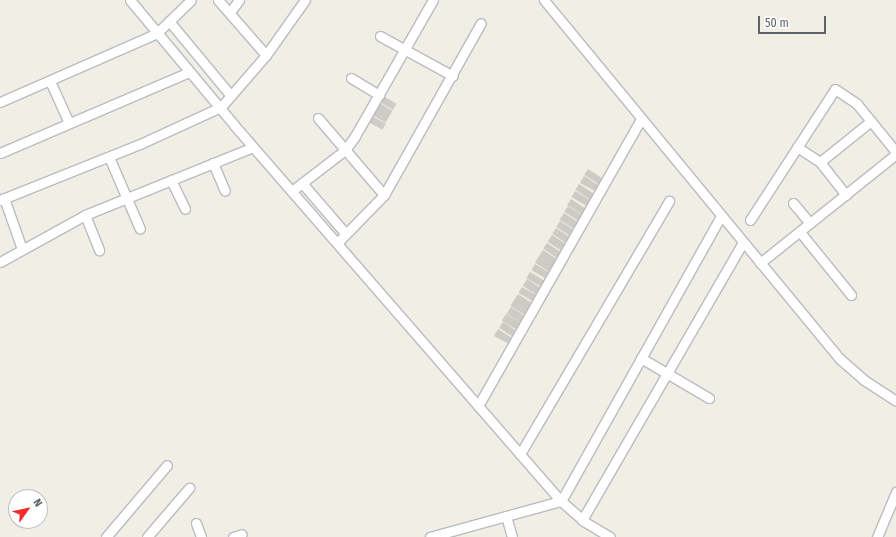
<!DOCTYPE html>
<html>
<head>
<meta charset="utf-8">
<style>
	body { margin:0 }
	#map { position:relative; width:896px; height:537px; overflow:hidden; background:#f1eee6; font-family:"Fira Sans Condensed",sans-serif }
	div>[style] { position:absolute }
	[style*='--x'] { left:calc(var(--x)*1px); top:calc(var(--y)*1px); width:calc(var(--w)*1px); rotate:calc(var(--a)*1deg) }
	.building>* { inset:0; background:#cecbc5; transform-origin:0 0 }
	.roads { filter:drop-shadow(1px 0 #b9bcc0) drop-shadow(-1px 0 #b9bcc0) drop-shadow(0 1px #b9bcc0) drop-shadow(0 -1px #b9bcc0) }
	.minor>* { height:9px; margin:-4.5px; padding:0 4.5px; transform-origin:4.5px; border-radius:4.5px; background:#fff }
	span { translate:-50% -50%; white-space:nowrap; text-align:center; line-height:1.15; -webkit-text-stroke:4px #fff; paint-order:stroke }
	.north { position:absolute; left:8px; top:489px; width:40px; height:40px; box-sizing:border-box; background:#fff; border:1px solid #bfc1c2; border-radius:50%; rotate:57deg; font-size:11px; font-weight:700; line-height:16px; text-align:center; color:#5e6367 }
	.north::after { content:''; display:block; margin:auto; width:14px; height:18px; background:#f32b2a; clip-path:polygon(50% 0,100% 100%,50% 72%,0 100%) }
	.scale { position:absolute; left:758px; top:16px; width:68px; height:18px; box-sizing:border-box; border:2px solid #5e6367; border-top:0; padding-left:5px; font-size:12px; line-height:14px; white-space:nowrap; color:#5e6367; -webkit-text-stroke:3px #fff; paint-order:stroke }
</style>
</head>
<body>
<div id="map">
	<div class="building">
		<i style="left:382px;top:95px;width:17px;height:7px;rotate:31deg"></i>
		<i style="left:378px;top:102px;width:17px;height:14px;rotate:31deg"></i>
		<i style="left:370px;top:115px;width:18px;height:7px;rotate:29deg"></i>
		<i style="left:588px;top:169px;width:17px;height:7px;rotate:33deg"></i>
		<i style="clip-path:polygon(584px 176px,598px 185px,595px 191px,580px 183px)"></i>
		<i style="left:579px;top:184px;width:17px;height:7px;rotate:33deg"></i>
		<i style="left:575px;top:191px;width:17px;height:7px;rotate:31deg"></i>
		<i style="left:571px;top:199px;width:17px;height:7px;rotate:33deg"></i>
		<i style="left:568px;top:206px;width:17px;height:7px;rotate:33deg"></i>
		<i style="left:564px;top:213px;width:17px;height:8px;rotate:33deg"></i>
		<i style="left:560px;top:221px;width:17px;height:7px;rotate:33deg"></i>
		<i style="left:556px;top:228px;width:17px;height:7px;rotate:33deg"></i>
		<i style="left:552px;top:235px;width:17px;height:8px;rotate:33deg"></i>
		<i style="left:547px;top:243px;width:17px;height:7px;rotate:33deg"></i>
		<i style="left:543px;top:250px;width:17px;height:15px;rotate:33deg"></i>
		<i style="left:535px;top:264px;width:17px;height:7px;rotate:31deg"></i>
		<i style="left:530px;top:272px;width:17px;height:7px;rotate:31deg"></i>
		<i style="left:527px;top:279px;width:17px;height:8px;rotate:33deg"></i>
		<i style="left:522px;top:287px;width:16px;height:7px;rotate:30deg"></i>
		<i style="left:518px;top:294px;width:17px;height:14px;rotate:33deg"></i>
		<i style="left:511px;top:307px;width:17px;height:8px;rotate:33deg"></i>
		<i style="left:506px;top:314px;width:17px;height:8px;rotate:31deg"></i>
		<i style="left:503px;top:322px;width:17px;height:7px;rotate:33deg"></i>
		<i style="clip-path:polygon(498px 329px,512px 338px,509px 344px,494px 336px)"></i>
	</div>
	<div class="roads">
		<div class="minor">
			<i style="--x:130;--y:0;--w:163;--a:50.2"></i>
			<i style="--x:234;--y:125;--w:498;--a:49"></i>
			<i style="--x:561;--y:501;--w:32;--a:41"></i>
			<i style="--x:585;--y:522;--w:29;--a:31"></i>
			<i style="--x:218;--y:0;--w:73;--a:48.9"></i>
			<i style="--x:544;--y:0;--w:465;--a:50.5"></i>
			<i style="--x:840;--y:359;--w:32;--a:41"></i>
			<i style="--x:864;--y:380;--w:38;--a:33"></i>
			<i style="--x:230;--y:12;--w:15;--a:-53"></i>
			<i style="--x:169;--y:21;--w:97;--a:50.4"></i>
			<i style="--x:380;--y:36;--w:83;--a:28.7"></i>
			<i style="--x:351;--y:78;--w:33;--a:31"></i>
			<i style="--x:50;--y:81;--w:46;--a:65.7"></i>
			<i style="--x:0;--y:102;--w:171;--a:-23.7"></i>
			<i style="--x:157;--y:33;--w:47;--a:-44.1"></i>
			<i style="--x:318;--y:118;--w:101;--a:49.4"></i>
			<i style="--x:797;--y:147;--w:27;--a:33"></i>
			<i style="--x:820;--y:162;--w:42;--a:51.8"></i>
			<i style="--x:0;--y:153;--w:206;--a:-23.2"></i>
			<i style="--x:109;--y:157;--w:78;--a:66.7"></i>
			<i style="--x:820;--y:162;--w:65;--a:-38.8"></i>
			<i style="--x:213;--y:163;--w:30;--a:67"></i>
			<i style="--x:171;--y:180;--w:32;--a:64"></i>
			<i style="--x:302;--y:183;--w:66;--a:49.3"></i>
			<i style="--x:293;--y:190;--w:66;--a:-37.6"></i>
			<i style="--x:345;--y:150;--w:17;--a:-54"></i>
			<i style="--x:355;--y:136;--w:157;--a:-60.2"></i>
			<i style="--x:4;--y:198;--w:54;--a:70.6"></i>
			<i style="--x:0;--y:200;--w:151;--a:-21.8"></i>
			<i style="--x:140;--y:144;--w:89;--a:-24.6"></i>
			<i style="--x:221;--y:107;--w:69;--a:-49.1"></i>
			<i style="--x:266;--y:55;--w:67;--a:-54.7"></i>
			<i style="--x:793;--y:203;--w:26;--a:50"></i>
			<i style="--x:85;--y:215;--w:38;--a:68"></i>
			<i style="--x:750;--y:220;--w:156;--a:-57"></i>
			<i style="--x:835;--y:89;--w:27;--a:34"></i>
			<i style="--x:857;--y:104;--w:62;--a:50.9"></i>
			<i style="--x:800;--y:232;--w:81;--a:51"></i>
			<i style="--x:337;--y:243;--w:67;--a:-45.6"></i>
			<i style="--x:384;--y:195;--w:197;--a:-60.6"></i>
			<i style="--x:0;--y:262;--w:97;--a:-28.9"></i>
			<i style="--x:85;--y:215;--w:181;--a:-22"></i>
			<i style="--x:760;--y:263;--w:174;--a:-38.7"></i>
			<i style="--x:641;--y:358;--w:79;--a:30.5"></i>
			<i style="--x:478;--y:406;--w:330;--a:-60.4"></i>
			<i style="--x:520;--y:454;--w:294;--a:-59.5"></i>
			<i style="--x:506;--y:516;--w:22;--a:74"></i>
			<i style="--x:582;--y:520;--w:321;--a:-59.9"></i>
			<i style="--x:196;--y:523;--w:15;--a:70"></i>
			<i style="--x:106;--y:537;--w:94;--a:-49.7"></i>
			<i style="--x:147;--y:537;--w:65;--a:-49.4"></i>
			<i style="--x:233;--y:537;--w:9;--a:-18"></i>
			<i style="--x:430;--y:537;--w:136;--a:-15.4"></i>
			<i style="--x:561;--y:501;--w:327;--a:-60.7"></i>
			<i style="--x:877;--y:537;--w:49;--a:-67.1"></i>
		</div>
	</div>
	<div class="north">N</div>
	<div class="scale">50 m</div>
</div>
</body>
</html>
